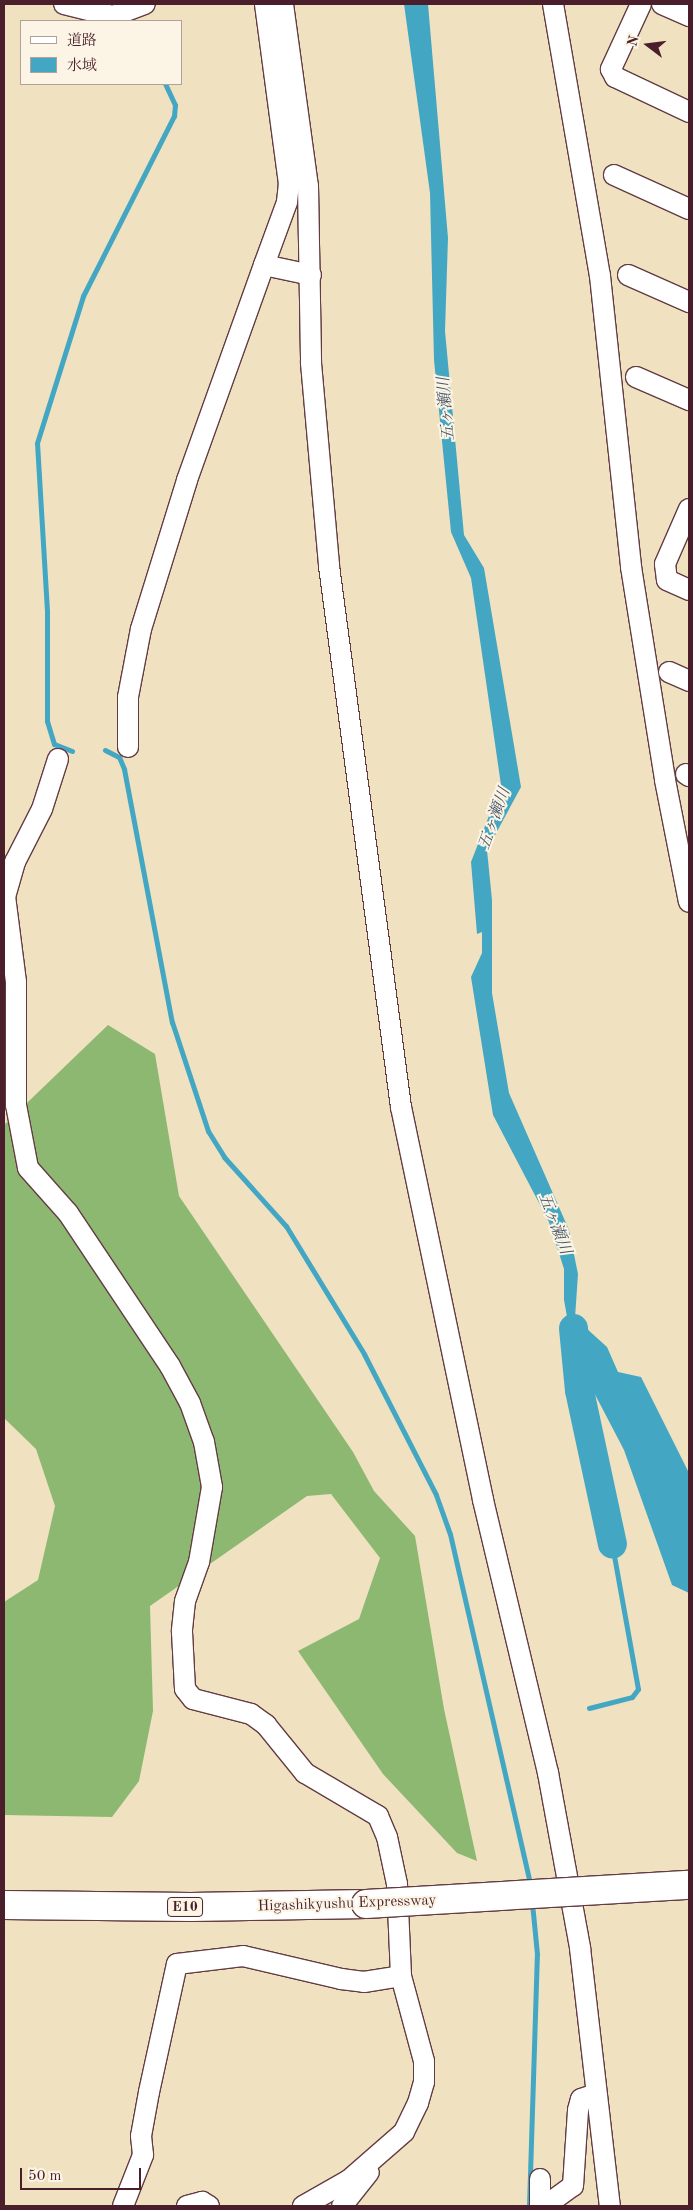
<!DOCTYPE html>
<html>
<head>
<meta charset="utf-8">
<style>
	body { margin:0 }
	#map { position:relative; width:693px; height:2210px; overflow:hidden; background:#f0e1c1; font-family:"Old Standard TT","Noto Serif JP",serif }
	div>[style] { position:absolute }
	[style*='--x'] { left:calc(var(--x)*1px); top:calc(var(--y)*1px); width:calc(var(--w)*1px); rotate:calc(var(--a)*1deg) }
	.forest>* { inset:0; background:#8cb871 }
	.water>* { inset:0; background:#43a7c3 }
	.stream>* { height:5px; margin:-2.5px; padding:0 2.5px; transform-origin:2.5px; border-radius:2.5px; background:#43a7c3 }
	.river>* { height:29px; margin:-14.5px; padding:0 14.5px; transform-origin:14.5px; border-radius:14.5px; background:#43a7c3 }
	.roads { filter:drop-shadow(1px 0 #633c42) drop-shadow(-1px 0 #633c42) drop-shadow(0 1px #633c42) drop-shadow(0 -1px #633c42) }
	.minor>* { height:20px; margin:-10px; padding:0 10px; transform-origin:10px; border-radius:10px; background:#fff }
	.highway>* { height:28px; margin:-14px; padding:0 14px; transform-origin:14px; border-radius:14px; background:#fff }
	.bridges { filter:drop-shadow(1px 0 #633c42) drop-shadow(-1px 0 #633c42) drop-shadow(0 1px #633c42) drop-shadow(0 -1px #633c42) }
	.highway-bridge>* { height:28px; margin:-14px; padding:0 14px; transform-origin:14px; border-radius:14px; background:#fff }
	span { translate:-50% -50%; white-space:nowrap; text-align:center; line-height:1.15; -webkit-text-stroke:4px #fcf5e5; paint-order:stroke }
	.shield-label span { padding:1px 4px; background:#fcf5e5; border:1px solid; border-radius:4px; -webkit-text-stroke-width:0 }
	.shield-label { font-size:14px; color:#4a1f2b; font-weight:700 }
	.street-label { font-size:15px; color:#4a1f2b }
	.water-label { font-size:16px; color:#475568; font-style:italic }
	.frame { position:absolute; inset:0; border:5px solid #4a1f2b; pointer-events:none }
	.legend { position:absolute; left:20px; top:20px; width:162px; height:65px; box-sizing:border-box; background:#fcf5e5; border:1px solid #b59f9b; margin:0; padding:6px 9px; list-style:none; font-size:15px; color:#4a1f2b }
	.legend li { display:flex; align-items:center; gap:10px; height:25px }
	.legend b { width:25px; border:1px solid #b59f9b }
	.north { position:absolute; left:623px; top:20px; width:50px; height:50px; -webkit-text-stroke:4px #fcf5e5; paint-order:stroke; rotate:285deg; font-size:14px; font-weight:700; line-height:20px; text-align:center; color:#4a1f2b }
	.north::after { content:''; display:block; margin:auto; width:18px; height:22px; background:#4a1f2b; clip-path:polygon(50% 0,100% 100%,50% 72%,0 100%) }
	.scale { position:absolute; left:20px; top:2168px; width:121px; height:22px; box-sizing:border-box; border:2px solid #4a1f2b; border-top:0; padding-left:6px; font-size:15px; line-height:18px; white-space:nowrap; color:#4a1f2b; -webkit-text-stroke:4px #fcf5e5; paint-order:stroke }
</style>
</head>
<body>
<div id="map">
	<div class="forest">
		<i style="clip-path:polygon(108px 1025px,155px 1054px,179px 1196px,353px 1452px,374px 1491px,415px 1536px,444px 1709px,477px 1861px,457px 1853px,383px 1774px,298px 1651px,359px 1619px,380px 1558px,331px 1494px,307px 1496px,150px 1606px,153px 1711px,139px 1781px,112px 1817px,4px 1815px,4px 1602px,38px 1580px,55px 1506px,36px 1449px,4px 1418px,4px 1125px)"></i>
	</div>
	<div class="water">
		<i style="clip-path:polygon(404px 4px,428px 4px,448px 238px,445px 331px,464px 535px,484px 568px,521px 787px,487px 850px,492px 900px,492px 993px,509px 1093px,569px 1230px,578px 1274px,575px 1318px,607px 1347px,618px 1372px,641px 1377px,689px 1473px,689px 1593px,672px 1585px,624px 1450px,589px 1383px,569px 1328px,564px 1300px,564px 1269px,549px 1222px,493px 1115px,471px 977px,482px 953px,482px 932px,477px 934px,471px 862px,501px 785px,471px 578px,451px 532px,434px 360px,430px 193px)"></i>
	</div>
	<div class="stream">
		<i style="--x:105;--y:750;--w:16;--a:27"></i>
		<i style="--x:119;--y:757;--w:13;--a:67"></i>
		<i style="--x:124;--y:769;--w:258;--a:79.3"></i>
		<i style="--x:172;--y:1022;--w:115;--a:71.7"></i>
		<i style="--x:208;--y:1131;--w:31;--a:58"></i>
		<i style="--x:224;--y:1157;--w:93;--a:48.1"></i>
		<i style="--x:286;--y:1226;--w:150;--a:58.6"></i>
		<i style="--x:364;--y:1354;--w:158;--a:62.9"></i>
		<i style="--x:436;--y:1495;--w:41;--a:70.3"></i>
		<i style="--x:450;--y:1534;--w:362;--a:77.1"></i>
		<i style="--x:72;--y:751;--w:19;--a:-159"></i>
		<i style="--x:54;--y:744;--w:24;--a:-107"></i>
		<i style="--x:47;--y:721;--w:110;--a:-90"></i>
		<i style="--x:47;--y:611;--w:168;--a:-93.4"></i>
		<i style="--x:37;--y:443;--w:154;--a:-72.6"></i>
		<i style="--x:83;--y:296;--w:202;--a:-63.2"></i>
		<i style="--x:174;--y:116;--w:11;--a:-85"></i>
		<i style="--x:175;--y:105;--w:23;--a:-115"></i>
		<i style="--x:589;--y:1708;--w:44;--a:-14.3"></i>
		<i style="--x:632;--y:1697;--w:10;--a:-53"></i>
		<i style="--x:638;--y:1689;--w:147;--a:-100.2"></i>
		<i style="--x:529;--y:2206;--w:252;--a:-88.2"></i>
		<i style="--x:537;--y:1954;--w:51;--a:-95.6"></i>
	</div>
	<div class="river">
		<i style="--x:573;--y:1328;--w:62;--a:84.5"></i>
		<i style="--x:579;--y:1390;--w:157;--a:77.9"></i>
	</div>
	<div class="roads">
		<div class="minor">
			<i style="--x:64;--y:4;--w:50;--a:13.8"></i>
			<i style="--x:113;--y:16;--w:34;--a:-21"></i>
			<i style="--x:283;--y:4;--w:184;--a:82.2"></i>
			<i style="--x:308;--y:186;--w:177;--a:89"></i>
			<i style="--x:311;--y:363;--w:204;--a:84.9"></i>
			<i style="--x:329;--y:566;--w:546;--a:82.42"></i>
			<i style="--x:401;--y:1107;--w:401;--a:78.2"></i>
			<i style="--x:483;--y:1500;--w:281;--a:76.6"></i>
			<i style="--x:548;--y:1773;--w:178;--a:79.6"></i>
			<i style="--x:580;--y:1948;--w:260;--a:83.4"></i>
			<i style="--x:553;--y:4;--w:276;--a:80.2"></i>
			<i style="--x:600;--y:276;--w:293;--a:83.9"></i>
			<i style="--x:631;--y:567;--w:216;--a:80.9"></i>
			<i style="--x:665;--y:780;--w:124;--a:78.9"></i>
			<i style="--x:641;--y:4;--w:72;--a:114.8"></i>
			<i style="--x:611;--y:69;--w:9;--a:63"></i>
			<i style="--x:615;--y:77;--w:82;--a:25.3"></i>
			<i style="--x:662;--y:4;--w:30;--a:24"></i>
			<i style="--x:614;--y:175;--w:82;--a:24.4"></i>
			<i style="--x:264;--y:265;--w:67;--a:-69.9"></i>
			<i style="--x:287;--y:202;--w:18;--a:-84"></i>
			<i style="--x:289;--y:184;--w:182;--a:-97.6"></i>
			<i style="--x:628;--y:275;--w:67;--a:23.9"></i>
			<i style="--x:636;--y:377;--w:58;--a:23.5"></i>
			<i style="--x:689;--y:509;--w:60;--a:113.6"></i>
			<i style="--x:665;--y:564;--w:16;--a:83"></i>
			<i style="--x:667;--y:580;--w:24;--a:24"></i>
			<i style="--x:669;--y:672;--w:22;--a:24"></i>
			<i style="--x:128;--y:747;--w:50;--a:-90"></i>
			<i style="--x:128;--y:697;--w:69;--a:-79.2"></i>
			<i style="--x:141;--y:629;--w:156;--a:-72.8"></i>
			<i style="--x:187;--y:480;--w:228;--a:-70.3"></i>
			<i style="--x:264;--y:265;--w:48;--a:12"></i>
			<i style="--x:58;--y:759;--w:52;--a:107.7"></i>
			<i style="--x:42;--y:809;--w:59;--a:117"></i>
			<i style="--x:15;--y:862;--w:35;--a:106"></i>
			<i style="--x:5;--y:896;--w:87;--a:82.7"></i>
			<i style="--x:16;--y:982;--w:123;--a:90"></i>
			<i style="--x:16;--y:1105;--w:64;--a:79.2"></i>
			<i style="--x:28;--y:1168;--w:60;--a:48.4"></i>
			<i style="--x:68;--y:1213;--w:184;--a:56.3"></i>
			<i style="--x:170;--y:1366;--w:42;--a:61.6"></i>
			<i style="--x:190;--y:1403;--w:41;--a:70.3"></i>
			<i style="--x:204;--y:1442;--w:46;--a:79.9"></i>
			<i style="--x:212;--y:1487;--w:76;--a:99.8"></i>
			<i style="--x:199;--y:1562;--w:41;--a:109.7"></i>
			<i style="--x:185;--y:1601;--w:31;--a:96"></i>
			<i style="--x:182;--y:1632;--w:57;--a:87"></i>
			<i style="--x:185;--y:1689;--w:13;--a:51"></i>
			<i style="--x:193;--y:1699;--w:60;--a:14.5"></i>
			<i style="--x:251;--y:1714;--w:19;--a:36"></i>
			<i style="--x:266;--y:1725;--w:62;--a:50.9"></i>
			<i style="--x:305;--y:1773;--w:85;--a:30.5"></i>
			<i style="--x:378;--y:1816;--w:23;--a:67"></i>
			<i style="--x:387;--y:1837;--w:48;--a:78"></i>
			<i style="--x:397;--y:1884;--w:92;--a:87.5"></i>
			<i style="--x:401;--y:1976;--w:88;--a:74.9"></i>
			<i style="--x:424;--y:2061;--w:21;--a:90"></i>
			<i style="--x:424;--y:2082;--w:22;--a:106"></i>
			<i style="--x:418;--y:2103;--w:32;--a:116"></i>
			<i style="--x:404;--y:2132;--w:73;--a:138.9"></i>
			<i style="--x:349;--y:2180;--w:53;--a:150.5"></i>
			<i style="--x:686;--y:774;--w:4;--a:34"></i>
			<i style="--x:123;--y:2206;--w:55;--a:-68.6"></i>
			<i style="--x:143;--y:2155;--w:19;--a:-96"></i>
			<i style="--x:141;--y:2136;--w:45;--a:-79.7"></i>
			<i style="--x:149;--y:2092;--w:131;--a:-77.7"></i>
			<i style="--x:177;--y:1964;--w:66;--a:-6.9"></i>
			<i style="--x:243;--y:1956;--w:101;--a:13.2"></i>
			<i style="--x:341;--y:1979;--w:23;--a:7"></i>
			<i style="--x:364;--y:1982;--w:37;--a:-9"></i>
			<i style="--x:187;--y:2206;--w:16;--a:-15"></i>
			<i style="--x:202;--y:2202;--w:8;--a:30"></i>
			<i style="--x:342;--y:2206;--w:43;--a:-51.5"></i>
			<i style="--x:540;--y:2206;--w:27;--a:-90"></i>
			<i style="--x:545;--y:2206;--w:34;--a:-36"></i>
			<i style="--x:573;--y:2186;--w:76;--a:-86.2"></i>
			<i style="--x:578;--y:2110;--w:11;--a:-75"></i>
			<i style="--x:581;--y:2099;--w:16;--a:-18"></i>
		</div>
		<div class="highway">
			<i style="--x:4;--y:1905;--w:187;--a:0.6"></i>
			<i style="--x:191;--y:1907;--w:175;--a:-1"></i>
		</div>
	</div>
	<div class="bridges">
		<div class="highway-bridge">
			<i style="--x:366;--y:1904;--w:324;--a:-3.4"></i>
		</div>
	</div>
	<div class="shield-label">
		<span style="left:185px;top:1907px">E10</span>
	</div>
	<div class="street-label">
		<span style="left:347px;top:1904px;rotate:-2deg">Higashikyushu Expressway</span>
	</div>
	<div class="water-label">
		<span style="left:447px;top:409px;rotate:-95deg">五ヶ瀬川</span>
		<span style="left:495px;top:819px;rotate:-70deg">五ヶ瀬川</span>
		<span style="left:554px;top:1224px;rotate:69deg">五ヶ瀬川</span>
	</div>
	<div class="frame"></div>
	<ul class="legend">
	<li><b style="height:6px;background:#fff"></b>道路</li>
	<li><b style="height:14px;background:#43a7c3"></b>水域</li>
	</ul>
	<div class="north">N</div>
	<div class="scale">50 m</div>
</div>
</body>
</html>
